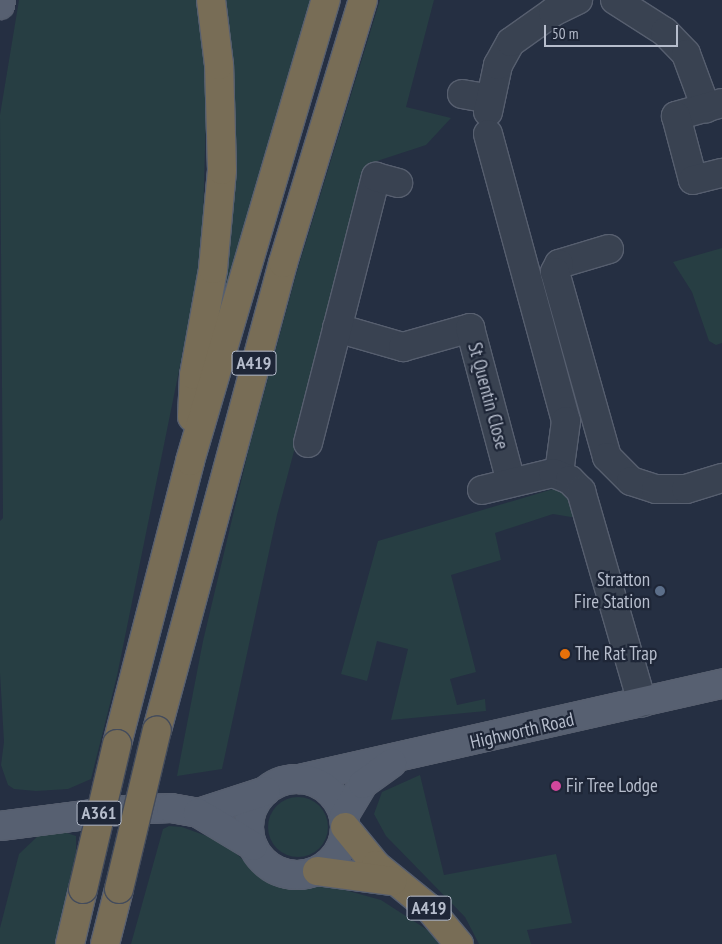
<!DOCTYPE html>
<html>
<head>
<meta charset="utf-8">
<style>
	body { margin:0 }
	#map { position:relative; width:722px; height:944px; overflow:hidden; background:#252f42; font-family:"PT Sans Narrow",sans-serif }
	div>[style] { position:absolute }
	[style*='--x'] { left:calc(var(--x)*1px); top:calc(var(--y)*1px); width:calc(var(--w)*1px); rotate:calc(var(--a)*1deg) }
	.green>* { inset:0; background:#273e43 }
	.round { border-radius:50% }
	.roads { filter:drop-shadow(1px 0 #575f6f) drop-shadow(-1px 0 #575f6f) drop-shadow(0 1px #575f6f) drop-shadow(0 -1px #575f6f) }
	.minor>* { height:28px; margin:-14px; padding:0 14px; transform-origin:14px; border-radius:14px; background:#394251 }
	.major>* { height:28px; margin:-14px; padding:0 14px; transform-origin:14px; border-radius:14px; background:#576071 }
	.major>.ring { margin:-14px; padding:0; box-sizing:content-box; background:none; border:28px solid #576071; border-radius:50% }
	.highway>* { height:28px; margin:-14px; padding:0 14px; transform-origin:14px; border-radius:14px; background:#786d56 }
	.bridges { filter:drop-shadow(1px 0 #444c5c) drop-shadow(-1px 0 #444c5c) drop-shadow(0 1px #444c5c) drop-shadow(0 -1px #444c5c) }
	.highway-bridge>* { height:28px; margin:-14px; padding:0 14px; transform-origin:14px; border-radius:14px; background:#786d56 }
	.dots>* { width:14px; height:14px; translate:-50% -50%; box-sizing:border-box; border:2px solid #1e2637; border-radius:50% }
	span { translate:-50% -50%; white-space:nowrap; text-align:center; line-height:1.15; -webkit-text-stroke:4.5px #1e2637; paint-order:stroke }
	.shield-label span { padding:1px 4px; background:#1e2637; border:1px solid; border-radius:4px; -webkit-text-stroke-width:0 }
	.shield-label { font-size:18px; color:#b6bdcc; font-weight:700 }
	.street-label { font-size:19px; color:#b6bdcc }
	.poi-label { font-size:19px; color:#b6bdcc }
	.right { translate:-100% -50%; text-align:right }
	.left { translate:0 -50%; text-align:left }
	.scale { position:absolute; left:544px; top:25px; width:134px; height:22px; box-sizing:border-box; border:2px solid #b6bdcc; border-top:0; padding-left:6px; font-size:15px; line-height:18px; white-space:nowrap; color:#b6bdcc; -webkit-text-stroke:4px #1e2637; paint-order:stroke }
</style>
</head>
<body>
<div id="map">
	<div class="green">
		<i style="clip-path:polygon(19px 0,197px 0,207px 77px,203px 222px,196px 287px,117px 676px,91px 779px,68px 789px,36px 791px,14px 789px,8px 785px,1px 765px,4px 742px,0 673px,0 521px,3px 518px,0 115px)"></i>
		<i style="clip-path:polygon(221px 0,317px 0,219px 324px,212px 323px)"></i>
		<i style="clip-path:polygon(380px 0,434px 0,406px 107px,451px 118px,426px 145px,371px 163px,277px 515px,222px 769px,177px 776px,203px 641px,249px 448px,297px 271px)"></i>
		<i style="clip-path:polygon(722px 248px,722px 343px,716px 345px,709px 341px,692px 292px,673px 262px)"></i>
		<i style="clip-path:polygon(560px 487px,583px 515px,571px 517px,553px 514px,495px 533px,501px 560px,451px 575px,476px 672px,450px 679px,457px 705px,485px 699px,486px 711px,391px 720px,408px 649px,377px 641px,367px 681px,341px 674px,378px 541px)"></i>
		<i style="clip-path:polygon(420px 775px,444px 875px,556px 854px,572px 923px,527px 930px,531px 944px,479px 944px,465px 917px,386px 836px,374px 814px,382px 792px)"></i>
		<i class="round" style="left:268px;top:797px;width:60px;height:60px"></i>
		<i style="clip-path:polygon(169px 826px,182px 827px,223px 842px,268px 882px,283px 887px,334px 887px,381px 900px,429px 931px,439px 944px,131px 944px,163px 829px)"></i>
		<i style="clip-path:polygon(61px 831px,76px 836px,76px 854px,57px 944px,0 944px,0 928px,19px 854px,40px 834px)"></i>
	</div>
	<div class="roads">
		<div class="minor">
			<i style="--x:615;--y:0;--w:59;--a:32.6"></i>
			<i style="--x:665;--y:32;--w:30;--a:46"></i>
			<i style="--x:686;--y:54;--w:58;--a:69.7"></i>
			<i style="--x:462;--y:94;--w:28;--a:10"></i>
			<i style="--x:722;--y:103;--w:48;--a:164.2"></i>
			<i style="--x:676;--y:116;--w:66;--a:75.1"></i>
			<i style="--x:693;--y:180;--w:30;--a:-14"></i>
			<i style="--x:488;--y:112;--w:48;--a:-78"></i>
			<i style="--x:498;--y:65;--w:26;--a:-61"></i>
			<i style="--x:511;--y:42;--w:52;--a:-35.5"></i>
			<i style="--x:553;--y:12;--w:28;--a:-26"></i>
			<i style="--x:488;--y:134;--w:297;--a:74.8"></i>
			<i style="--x:566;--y:421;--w:52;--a:97.7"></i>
			<i style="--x:609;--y:249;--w:52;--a:163.3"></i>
			<i style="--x:559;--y:264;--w:9;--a:117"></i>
			<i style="--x:555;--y:272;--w:192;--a:74.3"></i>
			<i style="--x:607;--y:457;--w:34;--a:45"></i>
			<i style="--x:631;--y:481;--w:26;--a:18"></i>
			<i style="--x:656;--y:489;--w:30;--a:0"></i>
			<i style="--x:686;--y:489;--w:38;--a:-17"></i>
			<i style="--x:337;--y:328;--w:69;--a:16.1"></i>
			<i style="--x:403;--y:347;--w:70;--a:-15.8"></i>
			<i style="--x:470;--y:328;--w:159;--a:75.1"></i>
			<i style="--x:308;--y:443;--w:275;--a:-75.7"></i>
			<i style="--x:376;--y:177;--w:23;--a:15"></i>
			<i style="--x:482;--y:490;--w:73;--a:-13.5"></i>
			<i style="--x:553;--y:473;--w:18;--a:22"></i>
			<i style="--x:570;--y:480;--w:16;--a:45"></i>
			<i style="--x:581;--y:491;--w:220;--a:73.9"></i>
		</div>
		<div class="major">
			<i style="--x:0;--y:5;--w:5;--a:-79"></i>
			<i style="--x:299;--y:779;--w:434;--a:-12.7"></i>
			<i class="ring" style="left:249px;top:779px;width:68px;height:68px"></i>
			<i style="--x:198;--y:813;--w:71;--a:-17.9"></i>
			<i style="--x:344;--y:816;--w:37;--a:-59"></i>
			<i style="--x:363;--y:784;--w:36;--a:-36"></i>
			<i style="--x:0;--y:826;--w:126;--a:-7.3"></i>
			<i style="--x:125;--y:810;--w:46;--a:-2.5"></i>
			<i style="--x:171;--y:808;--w:27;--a:10"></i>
			<i style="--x:198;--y:813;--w:64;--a:31"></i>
		</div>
		<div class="highway">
			<i style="--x:192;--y:417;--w:42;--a:-87.3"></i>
			<i style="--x:194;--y:375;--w:108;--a:-79.8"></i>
			<i style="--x:213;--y:269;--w:99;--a:-84.8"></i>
			<i style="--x:222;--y:170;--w:105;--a:-91.6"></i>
			<i style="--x:219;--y:65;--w:65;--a:-97"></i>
			<i style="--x:157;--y:730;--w:484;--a:-74.9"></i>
			<i style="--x:283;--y:263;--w:275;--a:-73.1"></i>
			<i style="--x:117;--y:744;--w:292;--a:-75.5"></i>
			<i style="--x:190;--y:461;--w:481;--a:-73.6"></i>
			<i style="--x:345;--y:827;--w:49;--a:50.8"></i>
			<i style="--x:376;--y:865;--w:68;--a:39.1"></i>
			<i style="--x:429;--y:908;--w:47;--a:50.2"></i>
			<i style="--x:317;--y:871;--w:76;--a:7.6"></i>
			<i style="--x:70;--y:944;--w:57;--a:-76.7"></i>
			<i style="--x:105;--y:944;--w:57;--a:-75.7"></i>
		</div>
	</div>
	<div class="bridges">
		<div class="highway-bridge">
			<i style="--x:83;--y:889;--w:149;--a:-76.8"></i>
			<i style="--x:119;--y:889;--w:163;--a:-76.6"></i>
		</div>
	</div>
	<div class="dots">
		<i style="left:660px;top:591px;background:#5c6f8a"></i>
		<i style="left:565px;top:654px;background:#e8710a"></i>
		<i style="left:556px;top:786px;background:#d1479c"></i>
	</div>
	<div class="shield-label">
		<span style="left:254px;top:363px">A419</span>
		<span style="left:99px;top:813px">A361</span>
		<span style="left:429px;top:908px">A419</span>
	</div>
	<div class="street-label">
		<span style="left:488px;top:396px;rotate:75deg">St Quentin Close</span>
		<span style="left:522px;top:731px;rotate:-13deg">Highworth Road</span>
	</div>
	<div class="poi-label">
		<span class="right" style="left:650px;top:591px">Stratton<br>Fire Station</span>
		<span class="left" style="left:575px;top:654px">The Rat Trap</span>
		<span class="left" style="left:566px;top:786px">Fir Tree Lodge</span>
	</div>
	<div class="scale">50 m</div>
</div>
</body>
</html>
